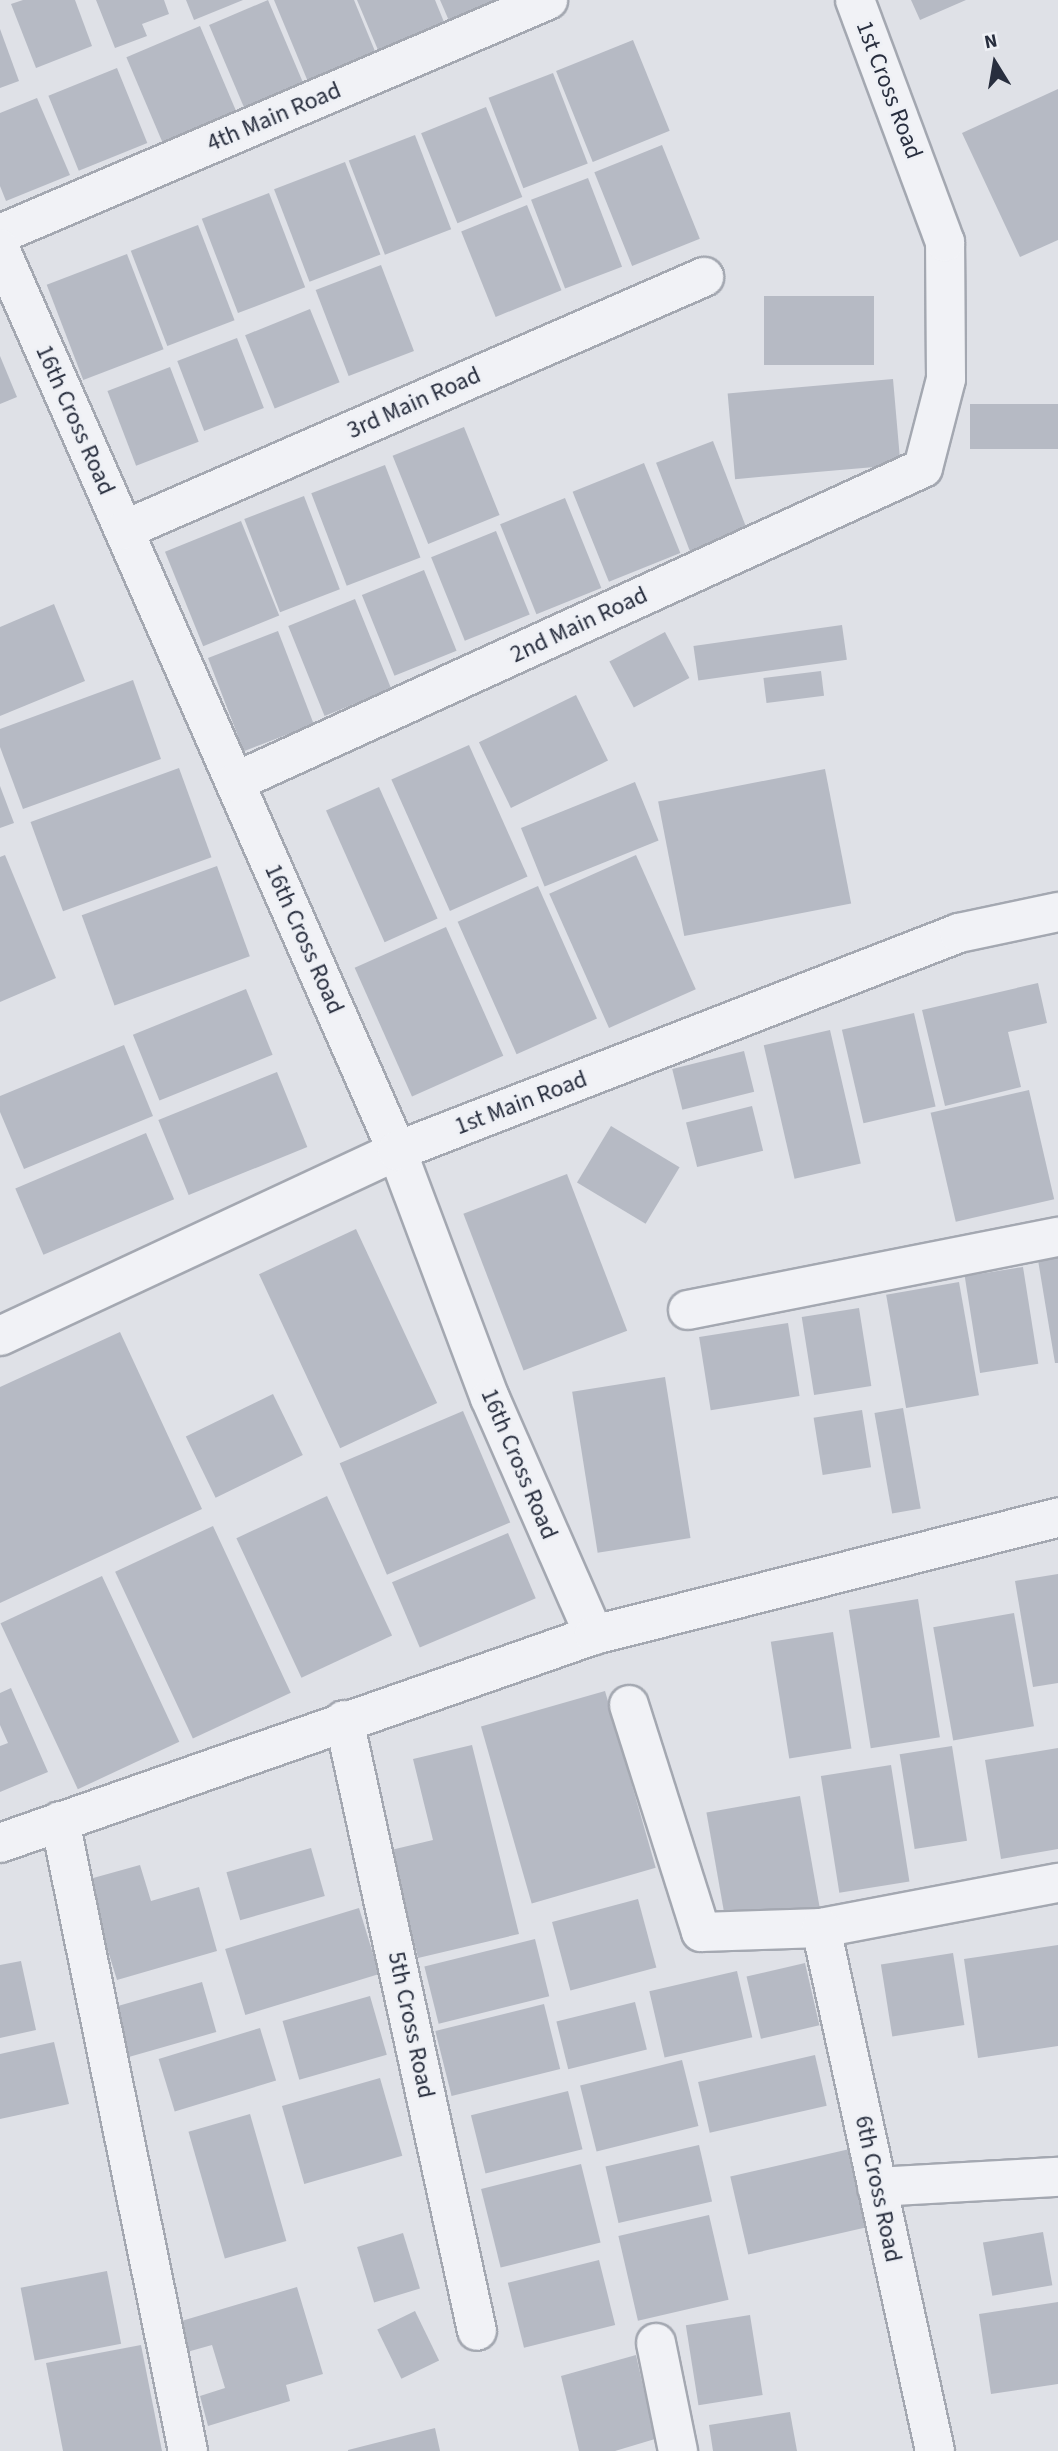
<!DOCTYPE html>
<html>
<head>
<meta charset="utf-8">
<style>
	body { margin:0 }
	#map { position:relative; width:1058px; height:2451px; overflow:hidden; background:#dfe1e7; font-family:"Source Sans 3",sans-serif }
	div>[style] { position:absolute }
	[style*='--x'] { left:calc(var(--x)*1px); top:calc(var(--y)*1px); width:calc(var(--w)*1px); rotate:calc(var(--a)*1deg) }
	.building>* { inset:0; background:#b6bac4; transform-origin:0 0 }
	.roads { filter:drop-shadow(2px 0 #a4a8b1) drop-shadow(-2px 0 #a4a8b1) drop-shadow(0 2px #a4a8b1) drop-shadow(0 -2px #a4a8b1) }
	.minor>* { height:38px; margin:-19px; padding:0 19px; transform-origin:19px; border-radius:19px; background:#f1f2f6 }
	span { translate:-50% -50%; white-space:nowrap; text-align:center; line-height:1.15; -webkit-text-stroke:5px #eef0f5; paint-order:stroke }
	.street-label { font-size:24px; color:#282e3e }
	.north { position:absolute; left:960px; top:28px; width:70px; height:70px; -webkit-text-stroke:5px #eef0f5; paint-order:stroke; rotate:349deg; font-size:19px; font-weight:700; line-height:28px; text-align:center; color:#282e3e }
	.north::after { content:''; display:block; margin:auto; width:24px; height:32px; background:#282e3e; clip-path:polygon(50% 0,100% 100%,50% 72%,0 100%) }
</style>
</head>
<body>
<div id="map">
	<div class="building">
		<i style="clip-path:polygon(23px 0,75px 0,92px 46px,36px 68px,11px 4px)"></i>
		<i style="clip-path:polygon(96px 0,164px 0,169px 14px,142px 24px,147px 36px,115px 48px)"></i>
		<i style="clip-path:polygon(186px 0,243px 0,194px 20px)"></i>
		<i style="left:268px;top:0;width:99px;height:64px;rotate:67deg"></i>
		<i style="clip-path:polygon(274px 0,354px 0,379px 61px,311px 89px)"></i>
		<i style="clip-path:polygon(357px 0,435px 0,444px 22px,378px 50px)"></i>
		<i style="clip-path:polygon(440px 0,505px 0,450px 23px)"></i>
		<i style="clip-path:polygon(911px 0,966px 0,920px 20px)"></i>
		<i style="left:200px;top:26px;width:107px;height:80px;rotate:67deg"></i>
		<i style="clip-path:polygon(0 29px,19px 81px,0 88px)"></i>
		<i style="left:633px;top:40px;width:98px;height:83px;rotate:68deg"></i>
		<i style="left:117px;top:68px;width:81px;height:74px;rotate:68deg"></i>
		<i style="left:553px;top:73px;width:97px;height:69px;rotate:69deg"></i>
		<i style="clip-path:polygon(1058px 89px,1058px 240px,1020px 257px,962px 133px)"></i>
		<i style="clip-path:polygon(37px 98px,70px 175px,6px 201px,0 186px,0 113px)"></i>
		<i style="left:486px;top:107px;width:97px;height:70px;rotate:68deg"></i>
		<i style="left:415px;top:135px;width:101px;height:71px;rotate:69deg"></i>
		<i style="left:662px;top:145px;width:101px;height:73px;rotate:68deg"></i>
		<i style="left:345px;top:162px;width:99px;height:76px;rotate:69deg"></i>
		<i style="left:588px;top:178px;width:95px;height:61px;rotate:69deg"></i>
		<i style="left:269px;top:193px;width:101px;height:72px;rotate:69deg"></i>
		<i style="left:527px;top:205px;width:92px;height:71px;rotate:68deg"></i>
		<i style="left:198px;top:225px;width:102px;height:72px;rotate:69deg"></i>
		<i style="left:127px;top:254px;width:102px;height:86px;rotate:69deg"></i>
		<i style="left:381px;top:265px;width:92px;height:70px;rotate:69deg"></i>
		<i style="left:874px;top:296px;width:69px;height:110px;rotate:90deg"></i>
		<i style="left:310px;top:309px;width:79px;height:70px;rotate:68deg"></i>
		<i style="left:237px;top:338px;width:75px;height:64px;rotate:69deg"></i>
		<i style="clip-path:polygon(0 356px,17px 397px,0 404px)"></i>
		<i style="left:170px;top:367px;width:80px;height:67px;rotate:69deg"></i>
		<i style="left:893px;top:379px;width:86px;height:166px;rotate:85deg"></i>
		<i style="left:1058px;top:404px;width:45px;height:88px;rotate:90deg"></i>
		<i style="left:464px;top:427px;width:95px;height:77px;rotate:68deg"></i>
		<i style="left:713px;top:441px;width:96px;height:61px;rotate:69deg"></i>
		<i style="left:644px;top:463px;width:97px;height:77px;rotate:68deg"></i>
		<i style="left:385px;top:465px;width:99px;height:79px;rotate:69deg"></i>
		<i style="left:304px;top:496px;width:100px;height:64px;rotate:69deg"></i>
		<i style="left:565px;top:498px;width:97px;height:70px;rotate:68deg"></i>
		<i style="left:241px;top:521px;width:102px;height:82px;rotate:68deg"></i>
		<i style="left:496px;top:531px;width:90px;height:70px;rotate:68deg"></i>
		<i style="left:424px;top:570px;width:87px;height:67px;rotate:68deg"></i>
		<i style="left:355px;top:599px;width:97px;height:72px;rotate:68deg"></i>
		<i style="clip-path:polygon(54px 604px,85px 681px,0 716px,0 627px)"></i>
		<i style="left:842px;top:625px;width:35px;height:150px;rotate:82deg"></i>
		<i style="left:278px;top:631px;width:100px;height:75px;rotate:69deg"></i>
		<i style="left:665px;top:632px;width:52px;height:63px;rotate:62deg"></i>
		<i style="left:821px;top:671px;width:25px;height:58px;rotate:83deg"></i>
		<i style="clip-path:polygon(133px 680px,161px 759px,23px 809px,0 747px,0 729px)"></i>
		<i style="left:576px;top:695px;width:73px;height:108px;rotate:64deg"></i>
		<i style="left:469px;top:745px;width:144px;height:85px;rotate:66deg"></i>
		<i style="left:179px;top:768px;width:95px;height:158px;rotate:70deg"></i>
		<i style="left:825px;top:769px;width:137px;height:170px;rotate:79deg"></i>
		<i style="left:635px;top:782px;width:63px;height:123px;rotate:68deg"></i>
		<i style="clip-path:polygon(0 786px,14px 823px,0 828px)"></i>
		<i style="left:379px;top:787px;width:144px;height:58px;rotate:66deg"></i>
		<i style="clip-path:polygon(5px 855px,56px 978px,0 1002px,0 857px)"></i>
		<i style="left:636px;top:855px;width:147px;height:95px;rotate:66deg"></i>
		<i style="left:217px;top:866px;width:96px;height:144px;rotate:70deg"></i>
		<i style="left:538px;top:886px;width:145px;height:88px;rotate:66deg"></i>
		<i style="left:446px;top:927px;width:141px;height:100px;rotate:66deg"></i>
		<i style="clip-path:polygon(1038px 983px,1047px 1023px,1008px 1032px,1021px 1087px,945px 1106px,922px 1010px)"></i>
		<i style="left:246px;top:989px;width:71px;height:122px;rotate:68deg"></i>
		<i style="left:914px;top:1013px;width:96px;height:74px;rotate:77deg"></i>
		<i style="left:830px;top:1030px;width:137px;height:68px;rotate:77deg"></i>
		<i style="clip-path:polygon(124px 1045px,153px 1116px,24px 1169px,0 1112px,0 1096px)"></i>
		<i style="left:744px;top:1051px;width:42px;height:74px;rotate:76deg"></i>
		<i style="left:277px;top:1072px;width:81px;height:128px;rotate:68deg"></i>
		<i style="left:1029px;top:1090px;width:112px;height:101px;rotate:77deg"></i>
		<i style="left:752px;top:1106px;width:46px;height:68px;rotate:76deg"></i>
		<i style="left:611px;top:1126px;width:80px;height:66px;rotate:31deg"></i>
		<i style="left:146px;top:1133px;width:72px;height:142px;rotate:67deg"></i>
		<i style="left:567px;top:1174px;width:168px;height:111px;rotate:69deg"></i>
		<i style="left:356px;top:1229px;width:192px;height:107px;rotate:65deg"></i>
		<i style="clip-path:polygon(1058px 1257px,1058px 1363px,1055px 1363px,1038px 1260px)"></i>
		<i style="left:1023px;top:1267px;width:98px;height:59px;rotate:81deg"></i>
		<i style="left:959px;top:1282px;width:115px;height:74px;rotate:80deg"></i>
		<i style="left:859px;top:1308px;width:79px;height:58px;rotate:81deg"></i>
		<i style="left:788px;top:1323px;width:74px;height:90px;rotate:81deg"></i>
		<i style="clip-path:polygon(120px 1332px,202px 1509px,0 1603px,0 1387px)"></i>
		<i style="left:665px;top:1377px;width:163px;height:94px;rotate:81deg"></i>
		<i style="left:273px;top:1394px;width:68px;height:97px;rotate:64deg"></i>
		<i style="left:903px;top:1408px;width:102px;height:29px;rotate:80deg"></i>
		<i style="left:862px;top:1410px;width:58px;height:49px;rotate:81deg"></i>
		<i style="left:463px;top:1411px;width:121px;height:134px;rotate:67deg"></i>
		<i style="left:327px;top:1496px;width:154px;height:100px;rotate:65deg"></i>
		<i style="left:213px;top:1526px;width:184px;height:108px;rotate:65deg"></i>
		<i style="left:508px;top:1533px;width:71px;height:126px;rotate:67deg"></i>
		<i style="clip-path:polygon(1058px 1574px,1058px 1683px,1033px 1687px,1015px 1581px)"></i>
		<i style="left:102px;top:1576px;width:183px;height:112px;rotate:65deg"></i>
		<i style="left:918px;top:1599px;width:140px;height:70px;rotate:81deg"></i>
		<i style="left:1014px;top:1613px;width:115px;height:82px;rotate:80deg"></i>
		<i style="left:833px;top:1632px;width:118px;height:63px;rotate:81deg"></i>
		<i style="clip-path:polygon(11px 1688px,48px 1772px,0 1792px,0 1746px,8px 1743px,0 1725px,0 1693px)"></i>
		<i style="left:605px;top:1691px;width:184px;height:129px;rotate:74deg"></i>
		<i style="clip-path:polygon(472px 1745px,519px 1934px,418px 1958px,391px 1850px,433px 1840px,413px 1759px)"></i>
		<i style="left:952px;top:1746px;width:96px;height:53px;rotate:81deg"></i>
		<i style="clip-path:polygon(1058px 1748px,1058px 1849px,1001px 1859px,985px 1760px)"></i>
		<i style="left:891px;top:1765px;width:118px;height:71px;rotate:81deg"></i>
		<i style="left:800px;top:1796px;width:114px;height:95px;rotate:80deg"></i>
		<i style="left:311px;top:1848px;width:50px;height:88px;rotate:74deg"></i>
		<i style="clip-path:polygon(140px 1865px,151px 1901px,199px 1887px,217px 1951px,117px 1980px,86px 1880px)"></i>
		<i style="left:638px;top:1899px;width:71px;height:89px;rotate:75deg"></i>
		<i style="left:359px;top:1908px;width:69px;height:140px;rotate:73deg"></i>
		<i style="left:535px;top:1939px;width:59px;height:114px;rotate:76deg"></i>
		<i style="clip-path:polygon(1058px 1945px,1058px 2046px,978px 2058px,964px 1959px)"></i>
		<i style="left:953px;top:1953px;width:73px;height:73px;rotate:81deg"></i>
		<i style="clip-path:polygon(21px 1961px,36px 2030px,0 2038px,0 1965px)"></i>
		<i style="left:805px;top:1963px;width:64px;height:60px;rotate:77deg"></i>
		<i style="left:737px;top:1971px;width:68px;height:90px;rotate:77deg"></i>
		<i style="left:202px;top:1982px;width:52px;height:92px;rotate:74deg"></i>
		<i style="left:370px;top:1996px;width:61px;height:91px;rotate:74deg"></i>
		<i style="left:635px;top:2002px;width:49px;height:81px;rotate:76deg"></i>
		<i style="left:544px;top:2004px;width:67px;height:112px;rotate:76deg"></i>
		<i style="left:260px;top:2028px;width:55px;height:106px;rotate:73deg"></i>
		<i style="clip-path:polygon(54px 2042px,69px 2104px,0 2119px,0 2054px)"></i>
		<i style="left:815px;top:2055px;width:52px;height:120px;rotate:77deg"></i>
		<i style="left:682px;top:2060px;width:68px;height:105px;rotate:76deg"></i>
		<i style="left:380px;top:2078px;width:81px;height:102px;rotate:74deg"></i>
		<i style="left:568px;top:2091px;width:60px;height:100px;rotate:76deg"></i>
		<i style="left:250px;top:2114px;width:132px;height:64px;rotate:74deg"></i>
		<i style="left:699px;top:2145px;width:58px;height:96px;rotate:77deg"></i>
		<i style="left:854px;top:2148px;width:80px;height:127px;rotate:77deg"></i>
		<i style="left:581px;top:2164px;width:81px;height:103px;rotate:76deg"></i>
		<i style="left:709px;top:2215px;width:87px;height:93px;rotate:77deg"></i>
		<i style="left:1043px;top:2232px;width:54px;height:61px;rotate:80deg"></i>
		<i style="left:403px;top:2233px;width:58px;height:48px;rotate:73deg"></i>
		<i style="left:599px;top:2260px;width:67px;height:94px;rotate:76deg"></i>
		<i style="left:107px;top:2271px;width:74px;height:88px;rotate:79deg"></i>
		<i style="clip-path:polygon(297px 2287px,323px 2374px,286px 2385px,290px 2401px,208px 2426px,200px 2396px,225px 2388px,212px 2345px,187px 2352px,178px 2322px)"></i>
		<i style="clip-path:polygon(1058px 2302px,1058px 2384px,991px 2394px,979px 2314px)"></i>
		<i style="left:415px;top:2311px;width:55px;height:42px;rotate:64deg"></i>
		<i style="left:750px;top:2315px;width:81px;height:65px;rotate:81deg"></i>
		<i style="clip-path:polygon(141px 2345px,162px 2451px,63px 2451px,46px 2363px)"></i>
		<i style="clip-path:polygon(636px 2355px,655px 2439px,615px 2451px,579px 2451px,561px 2376px)"></i>
		<i style="clip-path:polygon(790px 2412px,797px 2451px,713px 2451px,709px 2425px)"></i>
		<i style="clip-path:polygon(435px 2428px,440px 2451px,348px 2451px,348px 2450px)"></i>
	</div>
	<div class="roads">
		<div class="minor">
			<i style="--x:0;--y:234;--w:596;--a:-23.12"></i>
			<i style="--x:0;--y:249;--w:986;--a:66.24"></i>
			<i style="--x:397;--y:1151;--w:264;--a:69.4"></i>
			<i style="--x:490;--y:1398;--w:259;--a:66.3"></i>
			<i style="--x:124;--y:530;--w:633;--a:-23.57"></i>
			<i style="--x:235;--y:782;--w:756;--a:-24.53"></i>
			<i style="--x:923;--y:468;--w:92;--a:-75.5"></i>
			<i style="--x:946;--y:379;--w:137;--a:-90.4"></i>
			<i style="--x:945;--y:242;--w:258;--a:-110.4"></i>
			<i style="--x:688;--y:1310;--w:377;--a:-11.2"></i>
			<i style="--x:0;--y:1336;--w:438;--a:-25"></i>
			<i style="--x:397;--y:1151;--w:603;--a:-21.2"></i>
			<i style="--x:959;--y:933;--w:101;--a:-12"></i>
			<i style="--x:629;--y:1705;--w:238;--a:72.4"></i>
			<i style="--x:701;--y:1932;--w:120;--a:-1.9"></i>
			<i style="--x:821;--y:1928;--w:241;--a:-10.8"></i>
			<i style="--x:344;--y:1720;--w:625;--a:77.72"></i>
			<i style="--x:60;--y:1821;--w:643;--a:78.52"></i>
			<i style="--x:0;--y:1843;--w:629;--a:-19.3"></i>
			<i style="--x:594;--y:1635;--w:479;--a:-14.2"></i>
			<i style="--x:821;--y:1928;--w:535;--a:77.7"></i>
			<i style="--x:877;--y:2187;--w:181;--a:-3.2"></i>
			<i style="--x:656;--y:2343;--w:110;--a:78.5"></i>
		</div>
	</div>
	<div class="street-label">
		<span style="left:889px;top:90px;rotate:69deg">1st Cross Road</span>
		<span style="left:274px;top:117px;rotate:-23deg">4th Main Road</span>
		<span style="left:414px;top:403px;rotate:-24deg">3rd Main Road</span>
		<span style="left:75px;top:420px;rotate:66deg">16th Cross Road</span>
		<span style="left:579px;top:625px;rotate:-25deg">2nd Main Road</span>
		<span style="left:304px;top:939px;rotate:66deg">16th Cross Road</span>
		<span style="left:521px;top:1103px;rotate:-21deg">1st Main Road</span>
		<span style="left:519px;top:1464px;rotate:67deg">16th Cross Road</span>
		<span style="left:411px;top:2025px;rotate:78deg">5th Cross Road</span>
		<span style="left:878px;top:2189px;rotate:78deg">6th Cross Road</span>
	</div>
	<div class="north">N</div>
</div>
</body>
</html>
